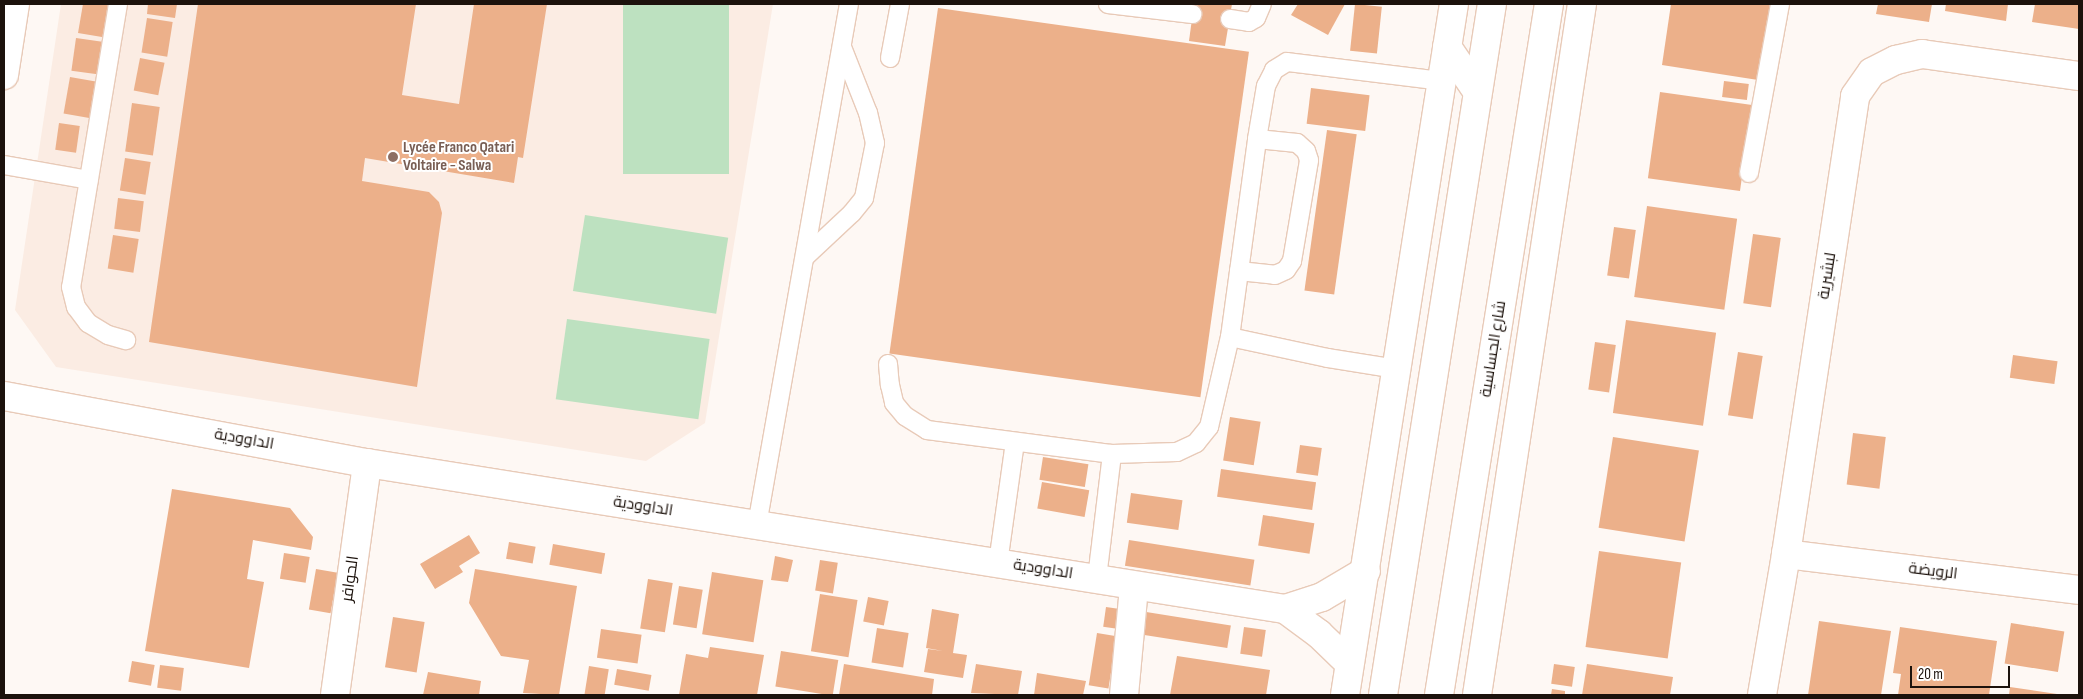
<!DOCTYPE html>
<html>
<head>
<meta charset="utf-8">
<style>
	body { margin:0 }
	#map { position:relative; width:2083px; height:699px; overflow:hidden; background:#fef8f4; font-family:"Sofia Sans Condensed",Cairo,sans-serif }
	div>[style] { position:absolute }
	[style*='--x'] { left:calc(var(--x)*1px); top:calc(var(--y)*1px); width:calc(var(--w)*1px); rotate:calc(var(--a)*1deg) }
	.built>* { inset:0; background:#fbece3 }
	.green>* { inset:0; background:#bde1c0; transform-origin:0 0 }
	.building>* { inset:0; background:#ecb08a; transform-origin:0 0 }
	.roads { filter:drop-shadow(1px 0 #e8cab8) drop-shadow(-1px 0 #e8cab8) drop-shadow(0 1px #e8cab8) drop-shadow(0 -1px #e8cab8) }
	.service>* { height:18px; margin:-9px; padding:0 9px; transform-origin:9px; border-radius:9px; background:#fff }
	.minor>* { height:28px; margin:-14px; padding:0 14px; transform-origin:14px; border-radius:14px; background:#fff }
	.tertiary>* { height:28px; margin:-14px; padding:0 14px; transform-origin:14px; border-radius:14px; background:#fff }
	.dots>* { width:14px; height:14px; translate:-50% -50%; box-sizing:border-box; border:2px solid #fff; border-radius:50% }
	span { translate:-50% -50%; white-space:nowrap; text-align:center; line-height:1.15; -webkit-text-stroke:4px #fff; paint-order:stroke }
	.education-label { font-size:16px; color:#785e54; font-weight:700 }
	.left { translate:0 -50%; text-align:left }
	.street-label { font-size:16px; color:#1c120c }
	.frame { position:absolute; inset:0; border:5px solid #1c120c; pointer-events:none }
	.scale { position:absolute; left:1910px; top:666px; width:100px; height:22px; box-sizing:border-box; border:2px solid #1c120c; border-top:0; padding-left:6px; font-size:15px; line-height:18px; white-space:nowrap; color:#1c120c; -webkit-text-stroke:4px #fff; paint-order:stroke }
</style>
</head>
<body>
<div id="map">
	<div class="built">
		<i style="clip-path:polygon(61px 4px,773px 4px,705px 423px,646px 461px,56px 367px,15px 310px)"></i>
	</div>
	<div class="green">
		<i style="left:623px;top:4px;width:106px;height:170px"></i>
		<i style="left:585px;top:215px;width:145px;height:77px;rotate:9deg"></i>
		<i style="left:567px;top:319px;width:144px;height:81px;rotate:8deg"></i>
	</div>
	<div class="building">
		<i style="clip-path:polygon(83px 4px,114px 4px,108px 38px,78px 33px)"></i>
		<i style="clip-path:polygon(148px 4px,177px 4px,175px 18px,147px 14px)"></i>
		<i style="clip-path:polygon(198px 4px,416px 4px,402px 95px,459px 104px,474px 4px,547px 4px,523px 158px,518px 157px,514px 183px,365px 158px,362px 181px,429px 192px,439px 202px,442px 213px,417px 387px,149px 342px)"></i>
		<i style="clip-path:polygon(1194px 4px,1232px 4px,1225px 46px,1189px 41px)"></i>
		<i style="clip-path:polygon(1298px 4px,1345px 4px,1328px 35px,1291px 15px)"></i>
		<i style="left:1355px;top:4px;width:27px;height:47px;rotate:6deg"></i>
		<i style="clip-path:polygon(1671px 4px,1770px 4px,1758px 80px,1662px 65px)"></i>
		<i style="clip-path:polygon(1878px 4px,1932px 4px,1929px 22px,1876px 14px)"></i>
		<i style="clip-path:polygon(1946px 4px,2008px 4px,2006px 21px,1945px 11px)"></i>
		<i style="clip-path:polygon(2035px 4px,2079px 4px,2079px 29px,2032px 22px)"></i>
		<i style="left:938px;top:8px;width:314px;height:349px;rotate:8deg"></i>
		<i style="left:147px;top:18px;width:26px;height:35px;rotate:9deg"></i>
		<i style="left:76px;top:38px;width:30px;height:33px;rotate:8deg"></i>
		<i style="left:140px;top:58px;width:25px;height:33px;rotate:11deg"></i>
		<i style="left:70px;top:77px;width:29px;height:37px;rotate:10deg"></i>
		<i style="left:1724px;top:81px;width:25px;height:16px;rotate:7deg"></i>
		<i style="left:1311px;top:88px;width:59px;height:36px;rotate:7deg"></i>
		<i style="left:1660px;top:92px;width:93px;height:87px;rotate:8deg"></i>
		<i style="left:132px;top:103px;width:28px;height:49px;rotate:8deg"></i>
		<i style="left:59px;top:123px;width:21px;height:27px;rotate:8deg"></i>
		<i style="left:1327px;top:130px;width:30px;height:162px;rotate:8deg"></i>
		<i style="left:125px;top:158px;width:26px;height:33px;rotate:9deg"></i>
		<i style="left:118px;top:198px;width:26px;height:31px;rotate:7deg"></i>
		<i style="left:1647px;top:206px;width:91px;height:92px;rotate:8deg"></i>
		<i style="left:1614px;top:227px;width:22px;height:49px;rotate:8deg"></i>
		<i style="left:1753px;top:234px;width:28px;height:70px;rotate:8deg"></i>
		<i style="left:113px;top:235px;width:26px;height:34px;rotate:9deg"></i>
		<i style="left:1626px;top:320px;width:91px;height:94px;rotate:8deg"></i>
		<i style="left:1595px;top:342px;width:21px;height:48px;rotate:8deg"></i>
		<i style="left:1738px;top:352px;width:25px;height:64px;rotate:9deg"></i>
		<i style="left:2013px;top:355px;width:45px;height:23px;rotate:8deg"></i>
		<i style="left:1230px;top:417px;width:31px;height:44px;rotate:9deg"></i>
		<i style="left:1853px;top:433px;width:33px;height:52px;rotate:7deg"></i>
		<i style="left:1613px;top:437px;width:87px;height:92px;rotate:9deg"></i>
		<i style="left:1300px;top:445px;width:22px;height:28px;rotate:8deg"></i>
		<i style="left:1043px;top:457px;width:46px;height:23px;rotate:9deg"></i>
		<i style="left:1221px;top:469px;width:96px;height:28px;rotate:8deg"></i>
		<i style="left:1042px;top:482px;width:48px;height:27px;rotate:10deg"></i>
		<i style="clip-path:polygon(172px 489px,290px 508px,313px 537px,311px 550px,253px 540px,247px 579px,264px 582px,249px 668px,145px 651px)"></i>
		<i style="left:1131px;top:493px;width:52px;height:30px;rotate:8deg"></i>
		<i style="left:1263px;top:515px;width:52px;height:31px;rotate:9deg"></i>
		<i style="clip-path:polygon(469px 535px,480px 553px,459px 566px,463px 572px,435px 589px,420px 564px)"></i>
		<i style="left:1129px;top:540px;width:127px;height:26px;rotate:9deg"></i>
		<i style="left:509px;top:542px;width:27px;height:17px;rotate:10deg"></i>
		<i style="left:553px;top:544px;width:53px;height:21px;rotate:10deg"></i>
		<i style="left:1599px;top:551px;width:83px;height:97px;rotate:8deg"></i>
		<i style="left:284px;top:553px;width:26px;height:26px;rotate:9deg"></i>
		<i style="clip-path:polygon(775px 556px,793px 560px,788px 582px,771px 580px)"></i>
		<i style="left:820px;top:560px;width:18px;height:31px;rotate:9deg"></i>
		<i style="left:316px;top:569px;width:22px;height:41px;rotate:10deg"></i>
		<i style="clip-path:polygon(475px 569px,577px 586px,559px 695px,523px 693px,529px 660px,501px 656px,469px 603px)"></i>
		<i style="left:712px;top:572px;width:52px;height:63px;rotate:9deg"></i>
		<i style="left:648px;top:579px;width:25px;height:50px;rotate:9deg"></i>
		<i style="left:679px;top:586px;width:24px;height:39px;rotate:9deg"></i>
		<i style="left:820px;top:594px;width:38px;height:58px;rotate:9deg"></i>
		<i style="left:868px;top:597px;width:21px;height:25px;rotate:11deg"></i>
		<i style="left:1106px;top:607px;width:14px;height:20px;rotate:8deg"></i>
		<i style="clip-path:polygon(932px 609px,959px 614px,953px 653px,967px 655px,963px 678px,924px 672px,928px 649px,943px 651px,926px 648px)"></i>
		<i style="left:1140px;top:611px;width:92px;height:23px;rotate:9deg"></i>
		<i style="left:393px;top:617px;width:32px;height:51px;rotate:9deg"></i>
		<i style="clip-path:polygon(1819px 621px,1891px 631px,1881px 695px,1808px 695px)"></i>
		<i style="left:2011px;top:623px;width:54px;height:41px;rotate:9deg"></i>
		<i style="left:1244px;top:627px;width:22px;height:27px;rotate:8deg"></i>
		<i style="clip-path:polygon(1900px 627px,1997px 641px,1989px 695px,1898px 695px,1901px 674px,1893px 673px)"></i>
		<i style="left:877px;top:628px;width:32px;height:35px;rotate:9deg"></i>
		<i style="left:601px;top:629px;width:41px;height:29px;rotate:8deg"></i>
		<i style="left:1097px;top:633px;width:20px;height:53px;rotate:9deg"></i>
		<i style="clip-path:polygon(710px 647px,764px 655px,757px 695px,679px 695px,686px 654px,708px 658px)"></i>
		<i style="left:781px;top:651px;width:58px;height:36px;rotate:9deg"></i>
		<i style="clip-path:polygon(1177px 656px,1270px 670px,1266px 695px,1170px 695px)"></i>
		<i style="left:132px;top:661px;width:23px;height:21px;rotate:10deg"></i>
		<i style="clip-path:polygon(844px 664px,934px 679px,932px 695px,839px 695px)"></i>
		<i style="clip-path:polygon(976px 664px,1022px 671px,1018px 695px,971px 693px)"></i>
		<i style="left:1554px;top:664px;width:21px;height:20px;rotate:8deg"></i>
		<i style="clip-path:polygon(1587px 664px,1673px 677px,1670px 695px,1582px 695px)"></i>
		<i style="left:160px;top:665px;width:24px;height:23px;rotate:7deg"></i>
		<i style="left:589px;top:666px;width:20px;height:29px;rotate:9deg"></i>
		<i style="left:617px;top:669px;width:35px;height:16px;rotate:10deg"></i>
		<i style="clip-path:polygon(428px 672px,481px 681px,479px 695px,423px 695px)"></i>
		<i style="clip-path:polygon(1037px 673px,1086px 681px,1083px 695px,1034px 695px)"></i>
		<i style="clip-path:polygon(2010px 687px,2057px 694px,2057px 695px,2009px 695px)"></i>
		<i style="clip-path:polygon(1552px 689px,1565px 691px,1565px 695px,1551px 695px)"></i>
	</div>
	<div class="roads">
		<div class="service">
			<i style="--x:118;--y:4;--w:287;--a:99.4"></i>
			<i style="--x:71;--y:287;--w:21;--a:76"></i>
			<i style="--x:76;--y:307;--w:20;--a:53"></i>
			<i style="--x:88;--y:323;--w:23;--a:31"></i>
			<i style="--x:108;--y:335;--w:19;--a:16"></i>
			<i style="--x:1108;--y:4;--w:85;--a:6.8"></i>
			<i style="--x:1230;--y:19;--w:19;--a:9"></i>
			<i style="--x:1249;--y:22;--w:8;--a:-30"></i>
			<i style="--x:1256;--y:18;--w:15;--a:-67"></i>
			<i style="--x:890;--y:58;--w:55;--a:-79.5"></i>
			<i style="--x:4;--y:165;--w:86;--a:10"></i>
			<i style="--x:1749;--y:173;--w:172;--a:-79.6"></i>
			<i style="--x:805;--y:257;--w:64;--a:-43.1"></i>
			<i style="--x:852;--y:213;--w:19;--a:-51"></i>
			<i style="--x:864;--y:198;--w:56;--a:-78.7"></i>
			<i style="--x:875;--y:143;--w:31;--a:-103"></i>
			<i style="--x:868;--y:113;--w:71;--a:-111.5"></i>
			<i style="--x:1239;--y:271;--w:36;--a:6"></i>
			<i style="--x:1275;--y:275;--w:12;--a:-24"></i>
			<i style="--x:1286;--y:270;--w:11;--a:-56"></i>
			<i style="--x:1292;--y:261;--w:102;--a:-80.4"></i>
			<i style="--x:1309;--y:160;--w:9;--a:-108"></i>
			<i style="--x:1306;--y:151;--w:12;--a:-138"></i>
			<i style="--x:1297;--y:143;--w:40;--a:-174.3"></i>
			<i style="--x:1230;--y:337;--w:100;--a:12.1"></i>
			<i style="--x:1328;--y:358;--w:70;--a:9.1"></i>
			<i style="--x:888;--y:364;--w:21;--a:85"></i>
			<i style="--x:890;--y:385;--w:18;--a:77"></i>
			<i style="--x:894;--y:403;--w:17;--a:50"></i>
			<i style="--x:905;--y:416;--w:26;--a:32"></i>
			<i style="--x:927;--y:430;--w:187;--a:7.4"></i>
			<i style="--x:1112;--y:454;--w:65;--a:-1.8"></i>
			<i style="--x:1177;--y:452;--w:21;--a:-25"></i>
			<i style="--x:1196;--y:443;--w:21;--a:-51"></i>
			<i style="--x:1209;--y:427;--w:92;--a:-76.9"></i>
			<i style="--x:1230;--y:337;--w:200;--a:-82.2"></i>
			<i style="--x:1257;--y:139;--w:54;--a:-80.4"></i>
			<i style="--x:1266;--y:86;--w:18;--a:-63"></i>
			<i style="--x:1274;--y:70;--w:15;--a:-32"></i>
			<i style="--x:1287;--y:62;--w:156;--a:7"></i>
			<i style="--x:757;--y:525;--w:529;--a:-79.99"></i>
			<i style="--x:998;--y:563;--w:122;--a:-82"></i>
			<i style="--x:1097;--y:578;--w:125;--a:-83.1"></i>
		</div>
		<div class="minor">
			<i style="--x:4;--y:75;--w:72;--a:-81.2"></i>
			<i style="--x:4;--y:396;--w:369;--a:10.5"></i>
			<i style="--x:367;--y:463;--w:930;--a:9.04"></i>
			<i style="--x:1285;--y:609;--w:39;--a:-18"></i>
			<i style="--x:1322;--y:597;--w:51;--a:-30.6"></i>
			<i style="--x:1786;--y:554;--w:295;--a:7"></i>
			<i style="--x:1285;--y:609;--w:42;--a:36.3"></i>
			<i style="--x:1319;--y:634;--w:42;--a:44"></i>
			<i style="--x:335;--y:695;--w:234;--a:-82.1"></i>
			<i style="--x:1124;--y:695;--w:108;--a:-84.7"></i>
			<i style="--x:1345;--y:695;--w:700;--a:-81.04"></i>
			<i style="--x:1477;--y:695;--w:699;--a:-81.36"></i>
			<i style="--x:1762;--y:695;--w:143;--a:-80.3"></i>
			<i style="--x:1786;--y:554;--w:463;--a:-81.4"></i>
			<i style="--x:1855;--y:96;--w:29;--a:-55"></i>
			<i style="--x:1872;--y:72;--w:27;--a:-27"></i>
			<i style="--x:1896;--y:60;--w:27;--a:-13"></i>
			<i style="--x:1922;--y:54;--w:159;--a:8"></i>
		</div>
		<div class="tertiary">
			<i style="--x:1447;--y:47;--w:53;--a:55.7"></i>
			<i style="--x:1383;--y:695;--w:700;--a:-81.04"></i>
			<i style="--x:1439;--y:695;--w:700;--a:-80.96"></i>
		</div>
	</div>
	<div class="dots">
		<i style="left:393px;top:157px;background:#8d6e63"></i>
	</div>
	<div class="education-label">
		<span class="left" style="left:403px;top:157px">Lycée Franco Qatari<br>Voltaire - Salwa</span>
	</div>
	<div class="street-label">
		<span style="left:1828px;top:276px;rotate:-81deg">لبشيرية</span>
		<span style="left:1494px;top:349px;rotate:-81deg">شارع الجساسية</span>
		<span style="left:244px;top:440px;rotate:10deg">الداوودية</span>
		<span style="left:643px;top:507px;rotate:9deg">الداوودية</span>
		<span style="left:1043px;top:570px;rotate:9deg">الداوودية</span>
		<span style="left:1933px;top:572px;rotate:7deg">الرويضة</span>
		<span style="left:351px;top:579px;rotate:-82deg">الحوافر</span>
	</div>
	<div class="frame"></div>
	<div class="scale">20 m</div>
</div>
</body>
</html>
